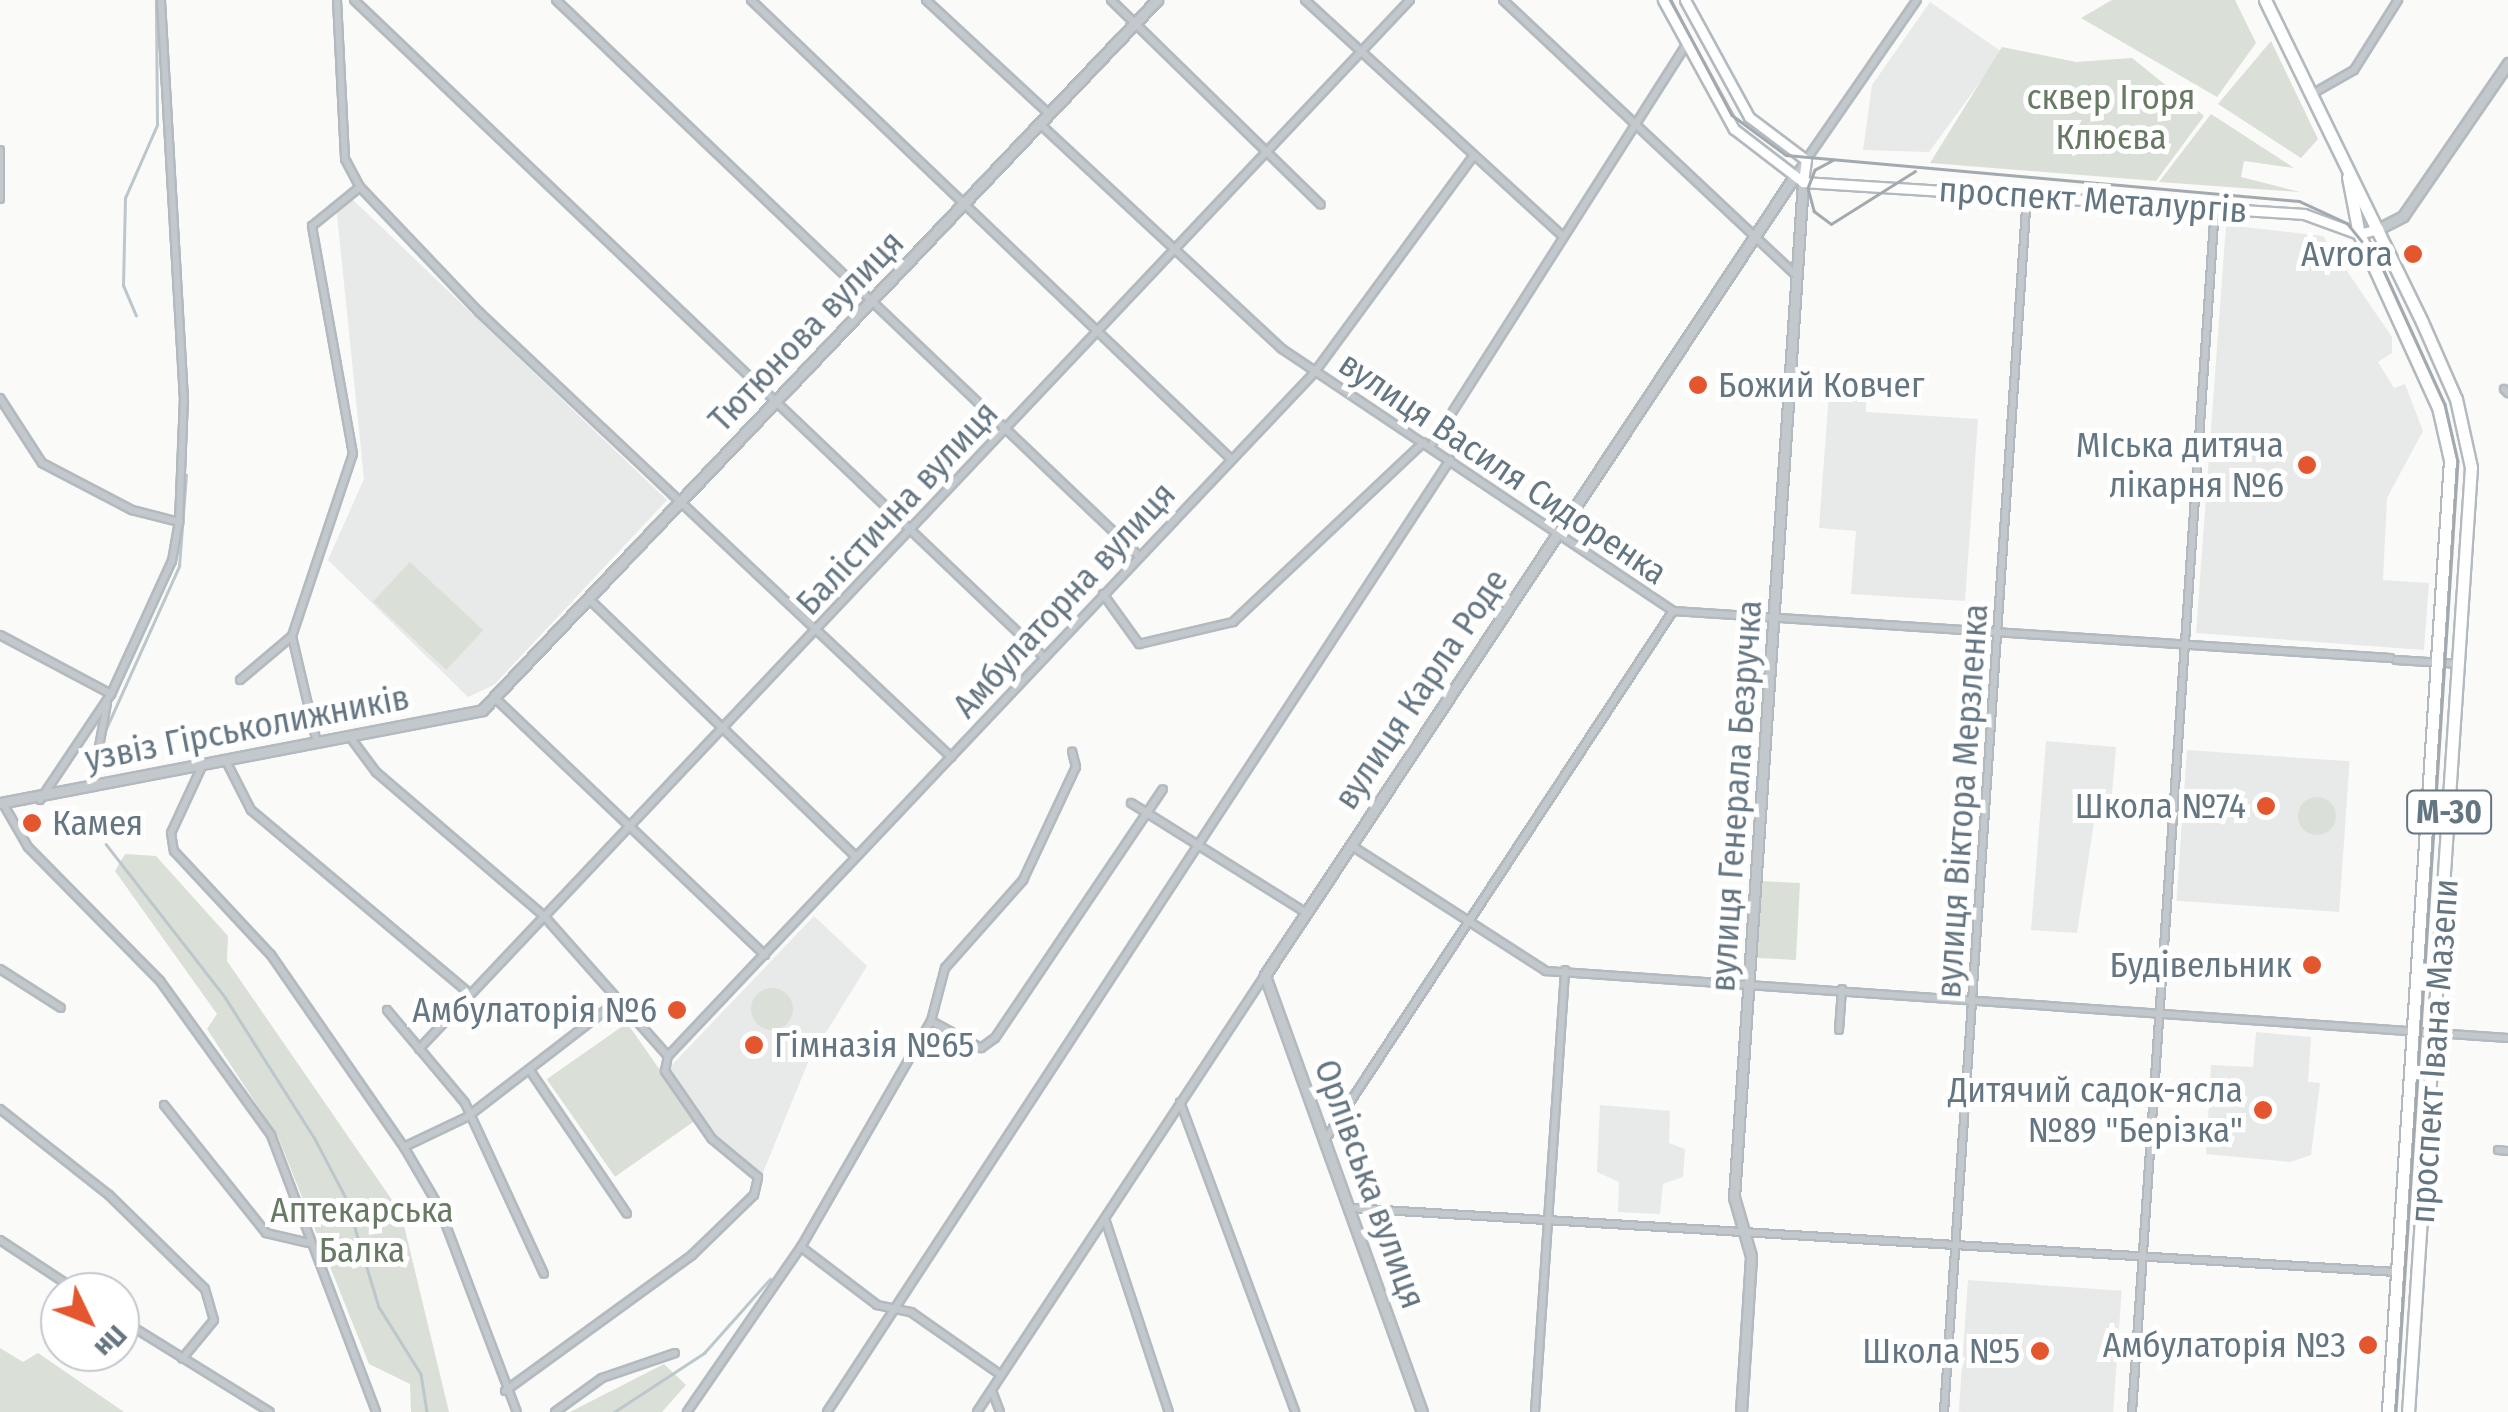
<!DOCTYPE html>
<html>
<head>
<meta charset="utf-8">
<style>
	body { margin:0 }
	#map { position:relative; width:2508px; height:1412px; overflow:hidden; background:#fafaf8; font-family:"Fira Sans Condensed",sans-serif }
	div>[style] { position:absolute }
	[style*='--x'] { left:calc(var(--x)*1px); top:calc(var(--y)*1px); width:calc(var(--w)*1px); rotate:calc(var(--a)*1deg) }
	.built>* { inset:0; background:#e8e9e9; transform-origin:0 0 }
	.green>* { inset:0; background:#dadfd7; transform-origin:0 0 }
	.round { border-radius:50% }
	.stream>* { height:2.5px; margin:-1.25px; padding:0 1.25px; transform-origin:1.25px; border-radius:1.25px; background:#bbc7cb }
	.roads { filter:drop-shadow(2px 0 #b3babf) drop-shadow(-2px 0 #b3babf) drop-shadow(0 2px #b3babf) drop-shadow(0 -2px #b3babf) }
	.minor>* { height:6px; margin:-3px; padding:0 3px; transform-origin:3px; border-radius:3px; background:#c3c8cc }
	.tertiary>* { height:9px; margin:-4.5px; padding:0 4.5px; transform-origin:4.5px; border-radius:4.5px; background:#c3c8cc }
	.secondary>* { height:9px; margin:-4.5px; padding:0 4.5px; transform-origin:4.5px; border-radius:4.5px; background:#fff }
	.trunk>* { height:11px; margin:-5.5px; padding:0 5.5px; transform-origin:5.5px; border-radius:5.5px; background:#fff }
	.tram>* { height:2.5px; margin:-1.25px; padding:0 1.25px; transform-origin:1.25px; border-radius:1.25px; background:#a2aab0 }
	.dots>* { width:28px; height:28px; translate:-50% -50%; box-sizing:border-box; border:5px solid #fff; border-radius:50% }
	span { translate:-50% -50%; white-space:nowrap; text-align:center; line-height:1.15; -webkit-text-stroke:10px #fff; paint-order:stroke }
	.shield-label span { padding:2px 8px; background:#fff; border:2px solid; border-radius:8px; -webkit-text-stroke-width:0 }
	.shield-label { font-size:32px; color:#657683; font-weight:700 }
	.park-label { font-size:35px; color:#687a64 }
	.street-label { font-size:35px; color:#657683 }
	.poi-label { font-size:35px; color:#657683 }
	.right { translate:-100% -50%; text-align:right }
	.left { translate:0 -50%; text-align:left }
	.north { position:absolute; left:40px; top:1272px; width:100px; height:100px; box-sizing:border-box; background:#fff; border:2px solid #c1c8cd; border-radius:50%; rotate:133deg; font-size:28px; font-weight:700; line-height:40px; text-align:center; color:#657683 }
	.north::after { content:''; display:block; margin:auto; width:35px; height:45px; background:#e4572e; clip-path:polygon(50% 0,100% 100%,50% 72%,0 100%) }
</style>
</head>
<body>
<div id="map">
	<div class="built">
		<i style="clip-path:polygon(1930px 2px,2002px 52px,1929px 152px,1863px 150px,1872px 85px)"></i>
		<i style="clip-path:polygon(350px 197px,667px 500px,494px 685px,468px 697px,328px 560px,364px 479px,336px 205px)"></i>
		<i style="clip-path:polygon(2226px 225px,2323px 236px,2392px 337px,2392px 353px,2378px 362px,2394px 388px,2405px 384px,2423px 431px,2387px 498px,2383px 580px,2429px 583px,2424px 650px,2196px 633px)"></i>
		<i style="clip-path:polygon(1829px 392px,1866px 394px,1866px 412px,1978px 419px,1965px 601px,1851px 594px,1856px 531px,1819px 528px)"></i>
		<i style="clip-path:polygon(2046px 741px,2116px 747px,2110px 817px,2095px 816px,2077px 933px,2031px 930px)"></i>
		<i style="left:2187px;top:750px;width:163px;height:151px;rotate:4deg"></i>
		<i style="clip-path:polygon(814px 916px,867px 966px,809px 1060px,762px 1175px,714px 1137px,668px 1069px)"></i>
		<i style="clip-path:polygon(2256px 1032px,2311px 1037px,2308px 1082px,2320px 1083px,2311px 1155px,2290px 1162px,2206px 1154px,2211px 1065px,2253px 1067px)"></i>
		<i style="clip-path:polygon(1600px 1105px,1670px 1111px,1669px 1143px,1685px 1149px,1683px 1177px,1663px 1184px,1660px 1214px,1618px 1212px,1619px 1182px,1597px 1172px)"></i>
		<i style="left:1968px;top:1280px;width:154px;height:132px;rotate:4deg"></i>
	</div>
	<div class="green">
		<i style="clip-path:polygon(2112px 0,2235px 0,2256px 43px,2217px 97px,2081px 18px)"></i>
		<i style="clip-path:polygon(2271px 41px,2318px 139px,2301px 158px,2218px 104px)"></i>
		<i style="clip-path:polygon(2002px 47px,2076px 62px,2132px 58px,2204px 116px,2156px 181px,1930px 163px)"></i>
		<i style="clip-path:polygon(2211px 114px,2294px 168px,2244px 161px,2241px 177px,2300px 192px,2159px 182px)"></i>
		<i style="left:410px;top:562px;width:100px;height:54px;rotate:43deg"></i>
		<i class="round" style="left:2298px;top:797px;width:38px;height:38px"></i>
		<i style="clip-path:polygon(125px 854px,156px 856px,228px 936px,227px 961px,401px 1213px,449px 1412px,411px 1412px,410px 1384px,369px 1364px,278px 1137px,207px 1029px,217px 1014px,115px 871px)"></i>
		<i style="left:1761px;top:881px;width:39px;height:77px;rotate:3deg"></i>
		<i class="round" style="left:751px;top:988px;width:42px;height:42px"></i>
		<i style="left:627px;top:1023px;width:119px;height:98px;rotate:55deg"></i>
		<i style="clip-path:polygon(0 1348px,23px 1362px,38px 1353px,124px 1412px,0 1412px)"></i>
		<i style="clip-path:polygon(664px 1364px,686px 1385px,662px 1412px,570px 1412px)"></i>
	</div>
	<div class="stream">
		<i style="--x:136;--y:316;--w:33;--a:-113"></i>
		<i style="--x:123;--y:286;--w:88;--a:-88.7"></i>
		<i style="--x:125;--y:198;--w:80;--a:-66.3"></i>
		<i style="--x:157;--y:125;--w:125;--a:-90.5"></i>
		<i style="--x:105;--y:731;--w:181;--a:-65.8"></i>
		<i style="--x:179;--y:566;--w:91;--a:-85.6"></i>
		<i style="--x:106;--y:844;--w:194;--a:52.1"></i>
		<i style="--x:225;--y:997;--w:166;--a:57.6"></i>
		<i style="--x:314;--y:1137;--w:69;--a:62.3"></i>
		<i style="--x:346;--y:1198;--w:114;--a:73.2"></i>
		<i style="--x:379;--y:1307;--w:79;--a:57.9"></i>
		<i style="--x:421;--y:1374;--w:38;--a:81"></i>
		<i style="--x:614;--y:1412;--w:108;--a:-33.2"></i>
		<i style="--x:704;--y:1353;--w:99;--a:-48.3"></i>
	</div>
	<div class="roads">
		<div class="minor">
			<i style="--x:337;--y:0;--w:159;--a:87.1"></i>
			<i style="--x:345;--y:159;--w:32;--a:62"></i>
			<i style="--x:360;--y:187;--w:173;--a:46.4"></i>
			<i style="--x:479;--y:312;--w:649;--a:43.31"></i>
			<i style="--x:354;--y:0;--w:953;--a:43.6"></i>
			<i style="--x:556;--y:0;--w:806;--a:43.64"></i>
			<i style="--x:751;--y:0;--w:664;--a:43.72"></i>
			<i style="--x:926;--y:0;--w:168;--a:42.8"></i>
			<i style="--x:1111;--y:0;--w:293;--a:44.3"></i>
			<i style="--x:1305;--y:0;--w:350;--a:42.5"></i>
			<i style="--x:1503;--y:0;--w:405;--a:43.2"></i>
			<i style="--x:2312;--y:94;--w:48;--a:-29.7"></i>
			<i style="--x:2354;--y:70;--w:83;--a:-57.8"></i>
			<i style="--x:1040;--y:124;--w:330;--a:42.9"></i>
			<i style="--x:1282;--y:349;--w:471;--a:33.8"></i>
			<i style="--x:1673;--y:611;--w:719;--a:3.75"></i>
			<i style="--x:0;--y:150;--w:49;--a:90"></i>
			<i style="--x:1795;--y:176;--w:214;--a:-55.3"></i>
			<i style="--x:2504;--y:389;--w:6;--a:45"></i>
			<i style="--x:0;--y:398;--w:77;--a:57.1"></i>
			<i style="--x:42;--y:463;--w:102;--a:27.6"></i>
			<i style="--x:132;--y:510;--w:49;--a:14.3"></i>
			<i style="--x:1430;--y:447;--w:477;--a:-57.5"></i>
			<i style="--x:1103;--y:594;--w:62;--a:54.2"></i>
			<i style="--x:1139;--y:644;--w:97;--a:-13.2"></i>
			<i style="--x:1233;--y:622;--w:262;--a:-43.3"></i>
			<i style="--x:590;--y:600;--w:370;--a:44"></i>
			<i style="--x:0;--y:635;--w:126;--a:28"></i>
			<i style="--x:2396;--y:660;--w:64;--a:3.6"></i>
			<i style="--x:240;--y:680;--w:68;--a:-40.2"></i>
			<i style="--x:497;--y:700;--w:370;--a:43.6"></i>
			<i style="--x:350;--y:737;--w:44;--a:53.4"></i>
			<i style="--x:376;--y:772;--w:221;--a:40.6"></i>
			<i style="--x:544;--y:916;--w:187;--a:48.5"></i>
			<i style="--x:317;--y:743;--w:110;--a:-103.2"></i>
			<i style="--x:292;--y:636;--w:192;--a:-71.5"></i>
			<i style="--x:353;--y:454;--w:232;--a:-100.2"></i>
			<i style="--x:312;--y:226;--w:62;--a:-39.1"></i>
			<i style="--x:226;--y:761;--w:55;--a:63"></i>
			<i style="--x:251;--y:810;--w:286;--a:40"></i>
			<i style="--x:203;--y:764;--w:76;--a:114.9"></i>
			<i style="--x:171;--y:833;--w:18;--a:81"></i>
			<i style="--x:174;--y:851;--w:142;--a:47"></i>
			<i style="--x:271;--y:955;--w:234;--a:55.3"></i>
			<i style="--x:404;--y:1147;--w:69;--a:59.7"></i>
			<i style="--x:439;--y:1207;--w:219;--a:69.2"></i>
			<i style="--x:93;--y:780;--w:78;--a:-79.7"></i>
			<i style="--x:40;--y:800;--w:128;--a:-56.2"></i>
			<i style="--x:111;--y:694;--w:146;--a:-65.4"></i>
			<i style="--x:172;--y:561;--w:40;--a:-80"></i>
			<i style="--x:179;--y:522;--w:122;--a:-87.7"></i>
			<i style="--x:184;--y:400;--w:401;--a:-93.3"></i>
			<i style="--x:1131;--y:803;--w:205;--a:32.1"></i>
			<i style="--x:5;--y:807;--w:46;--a:60.1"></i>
			<i style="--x:28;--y:847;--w:188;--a:45.4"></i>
			<i style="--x:160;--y:981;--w:190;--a:54.2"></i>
			<i style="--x:271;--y:1135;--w:296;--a:69.2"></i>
			<i style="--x:1352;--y:846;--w:231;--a:32.8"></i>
			<i style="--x:1546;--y:971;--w:964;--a:3.98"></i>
			<i style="--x:0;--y:969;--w:72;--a:32.6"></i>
			<i style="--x:387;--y:1010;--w:121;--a:50"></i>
			<i style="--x:465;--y:1103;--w:188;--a:65.2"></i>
			<i style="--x:931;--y:1021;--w:55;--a:-75.2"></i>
			<i style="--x:945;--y:968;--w:118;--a:-48.4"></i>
			<i style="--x:1023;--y:880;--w:125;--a:-64.9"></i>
			<i style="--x:1076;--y:767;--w:16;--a:-104"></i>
			<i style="--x:1839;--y:1030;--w:41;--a:-85.8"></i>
			<i style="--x:419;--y:1049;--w:1443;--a:-46.63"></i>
			<i style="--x:668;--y:1056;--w:940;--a:-46.59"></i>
			<i style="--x:1314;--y:373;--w:267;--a:-53.7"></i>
			<i style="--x:531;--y:1072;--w:171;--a:55.9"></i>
			<i style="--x:1180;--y:1102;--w:331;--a:69.6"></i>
			<i style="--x:164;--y:1105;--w:164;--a:51.4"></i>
			<i style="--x:266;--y:1233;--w:44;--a:13.1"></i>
			<i style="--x:0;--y:1109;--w:139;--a:38.3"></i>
			<i style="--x:109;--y:1195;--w:134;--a:44.4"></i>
			<i style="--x:205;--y:1289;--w:32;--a:74"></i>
			<i style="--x:214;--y:1320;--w:50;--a:129.4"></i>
			<i style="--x:1325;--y:1140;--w:633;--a:-56.66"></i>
			<i style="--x:404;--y:1147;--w:70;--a:-25.5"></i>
			<i style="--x:467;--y:1117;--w:187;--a:-37.6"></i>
			<i style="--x:2498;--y:1150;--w:10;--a:6"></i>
			<i style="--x:1350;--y:1208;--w:1049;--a:3.5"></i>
			<i style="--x:1105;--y:1219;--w:203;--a:71.7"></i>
			<i style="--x:0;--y:1240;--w:95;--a:33.4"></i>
			<i style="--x:801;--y:1247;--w:96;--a:37.3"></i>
			<i style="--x:877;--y:1305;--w:35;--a:12"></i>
			<i style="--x:911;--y:1312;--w:110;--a:35"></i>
			<i style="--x:120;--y:1319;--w:176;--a:31.8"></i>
			<i style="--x:505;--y:1391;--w:231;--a:-36"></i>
			<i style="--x:692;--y:1255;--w:86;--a:-44.1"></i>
			<i style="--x:754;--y:1195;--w:18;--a:-77"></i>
			<i style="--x:758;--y:1177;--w:60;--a:-140.4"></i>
			<i style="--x:712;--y:1139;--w:83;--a:-124.7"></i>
			<i style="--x:665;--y:1071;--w:15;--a:-79"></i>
			<i style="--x:992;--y:1391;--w:22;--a:69"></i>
			<i style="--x:555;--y:1412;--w:58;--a:-35.9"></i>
			<i style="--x:602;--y:1378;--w:77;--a:-18.9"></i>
			<i style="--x:687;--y:1412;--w:201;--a:-55.4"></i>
			<i style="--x:801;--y:1247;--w:261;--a:-60.1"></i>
			<i style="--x:931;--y:1021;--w:57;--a:28.4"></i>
			<i style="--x:981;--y:1048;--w:17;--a:-36"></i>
			<i style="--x:995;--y:1038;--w:300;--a:-56"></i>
			<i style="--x:827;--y:1412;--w:1138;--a:-56.8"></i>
			<i style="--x:977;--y:1412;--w:523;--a:-56.61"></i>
			<i style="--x:1535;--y:1412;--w:443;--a:-86.1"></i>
			<i style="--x:1944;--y:1412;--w:1220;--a:-86.1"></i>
			<i style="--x:2132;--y:1412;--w:1208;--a:-86.06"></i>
		</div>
		<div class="tertiary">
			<i style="--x:2378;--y:229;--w:28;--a:-27"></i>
			<i style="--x:2403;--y:216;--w:186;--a:-55.5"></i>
			<i style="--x:0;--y:803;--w:491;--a:-10.9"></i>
			<i style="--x:482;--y:710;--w:980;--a:-46.45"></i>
			<i style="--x:1422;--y:1412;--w:464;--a:-109.8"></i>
			<i style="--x:1265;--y:975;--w:957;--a:-56.46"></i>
			<i style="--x:1741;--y:1412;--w:156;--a:-86.3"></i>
			<i style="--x:1751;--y:1256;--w:61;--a:-106.1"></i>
			<i style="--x:1734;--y:1197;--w:1017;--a:-86.11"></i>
		</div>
		<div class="secondary">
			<i style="--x:1663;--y:0;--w:147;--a:61.2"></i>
			<i style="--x:1734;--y:129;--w:87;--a:37.5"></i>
			<i style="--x:1803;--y:182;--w:502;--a:3.65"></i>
			<i style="--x:2304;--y:214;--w:59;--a:20"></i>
			<i style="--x:2359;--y:234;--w:20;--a:-15"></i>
			<i style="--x:1685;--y:0;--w:133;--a:61.3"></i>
			<i style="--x:1749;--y:117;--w:71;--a:37"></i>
			<i style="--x:1806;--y:160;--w:22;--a:98"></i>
		</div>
		<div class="trunk">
			<i style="--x:2265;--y:0;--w:358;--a:64"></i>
			<i style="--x:2422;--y:322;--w:84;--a:66.2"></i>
			<i style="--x:2456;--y:399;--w:70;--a:77.6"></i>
			<i style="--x:2471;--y:467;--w:947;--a:93.81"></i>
			<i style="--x:2348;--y:177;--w:58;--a:79.1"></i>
			<i style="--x:2359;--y:234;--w:190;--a:65.5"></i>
			<i style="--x:2438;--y:407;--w:54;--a:77.2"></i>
			<i style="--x:2450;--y:460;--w:954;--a:93.73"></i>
		</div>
	</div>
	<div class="tram">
		<i style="--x:1671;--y:0;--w:130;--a:62.1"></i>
		<i style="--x:1732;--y:115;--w:67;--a:36.5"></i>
		<i style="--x:1786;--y:155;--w:515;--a:5.12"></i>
		<i style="--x:2299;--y:201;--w:53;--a:24.6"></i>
		<i style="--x:2347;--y:223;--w:55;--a:50.9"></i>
		<i style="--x:2382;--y:266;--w:152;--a:65.5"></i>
		<i style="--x:2445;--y:404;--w:58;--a:77.2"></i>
		<i style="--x:2458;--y:461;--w:953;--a:93.73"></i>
		<i style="--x:1834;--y:160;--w:21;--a:152"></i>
		<i style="--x:1815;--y:170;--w:19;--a:111"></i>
		<i style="--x:1808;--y:188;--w:24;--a:75"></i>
		<i style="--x:1814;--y:211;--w:21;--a:37"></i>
		<i style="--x:1831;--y:224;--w:99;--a:-32.2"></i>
	</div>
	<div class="dots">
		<i style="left:2413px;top:254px;background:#e4572e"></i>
		<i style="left:1698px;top:385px;background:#e4572e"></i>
		<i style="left:2307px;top:465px;background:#e4572e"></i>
		<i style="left:2266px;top:806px;background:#e4572e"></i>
		<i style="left:32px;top:823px;background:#e4572e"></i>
		<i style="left:2312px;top:965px;background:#e4572e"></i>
		<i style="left:677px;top:1010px;background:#e4572e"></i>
		<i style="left:754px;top:1045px;background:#e4572e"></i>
		<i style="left:2263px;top:1110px;background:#e4572e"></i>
		<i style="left:2368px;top:1345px;background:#e4572e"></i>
		<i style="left:2040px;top:1351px;background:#e4572e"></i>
	</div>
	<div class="shield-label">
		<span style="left:2449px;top:812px">М-30</span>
	</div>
	<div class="park-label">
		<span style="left:2111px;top:117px">сквер Ігоря<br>Клюєва</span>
		<span style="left:362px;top:1230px">Аптекарська<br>Балка</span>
	</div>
	<div class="street-label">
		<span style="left:2093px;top:200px;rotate:4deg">проспект Металургів</span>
		<span style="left:806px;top:331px;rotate:-46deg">Тютюнова вулиця</span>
		<span style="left:1503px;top:468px;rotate:34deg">вулиця Василя Сидоренка</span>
		<span style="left:897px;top:508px;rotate:-47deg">Балістична вулиця</span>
		<span style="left:1064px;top:600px;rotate:-47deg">Амбулаторна вулиця</span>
		<span style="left:1421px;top:689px;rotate:-56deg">вулиця Карла Роде</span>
		<span style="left:247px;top:728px;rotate:-11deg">узвіз Гірськолижників</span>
		<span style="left:1736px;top:796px;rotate:-86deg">вулиця Генерала Безручка</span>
		<span style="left:1962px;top:801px;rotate:-86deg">вулиця Віктора Мерзленка</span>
		<span style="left:2434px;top:1051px;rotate:-86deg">проспект Івана Мазепи</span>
		<span style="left:1370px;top:1184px;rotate:70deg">Орлівська вулиця</span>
	</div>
	<div class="poi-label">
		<span class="right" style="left:2393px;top:254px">Avrora</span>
		<span class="left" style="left:1718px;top:385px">Божий Ковчег</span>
		<span class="right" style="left:2284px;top:465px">МІська дитяча<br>лікарня №6</span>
		<span class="right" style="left:2246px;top:806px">Школа №74</span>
		<span class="left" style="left:52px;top:823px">Камея</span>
		<span class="right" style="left:2292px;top:965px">Будівельник</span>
		<span class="right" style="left:657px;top:1010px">Амбулаторія №6</span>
		<span class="left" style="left:774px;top:1045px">Гімназія №65</span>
		<span class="right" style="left:2243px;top:1110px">Дитячий садок-ясла<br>№89 "Берізка"</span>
		<span class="right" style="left:2346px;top:1345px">Амбулаторія №3</span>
		<span class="right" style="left:2020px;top:1351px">Школа №5</span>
	</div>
	<div class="north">Пн</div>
</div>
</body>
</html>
